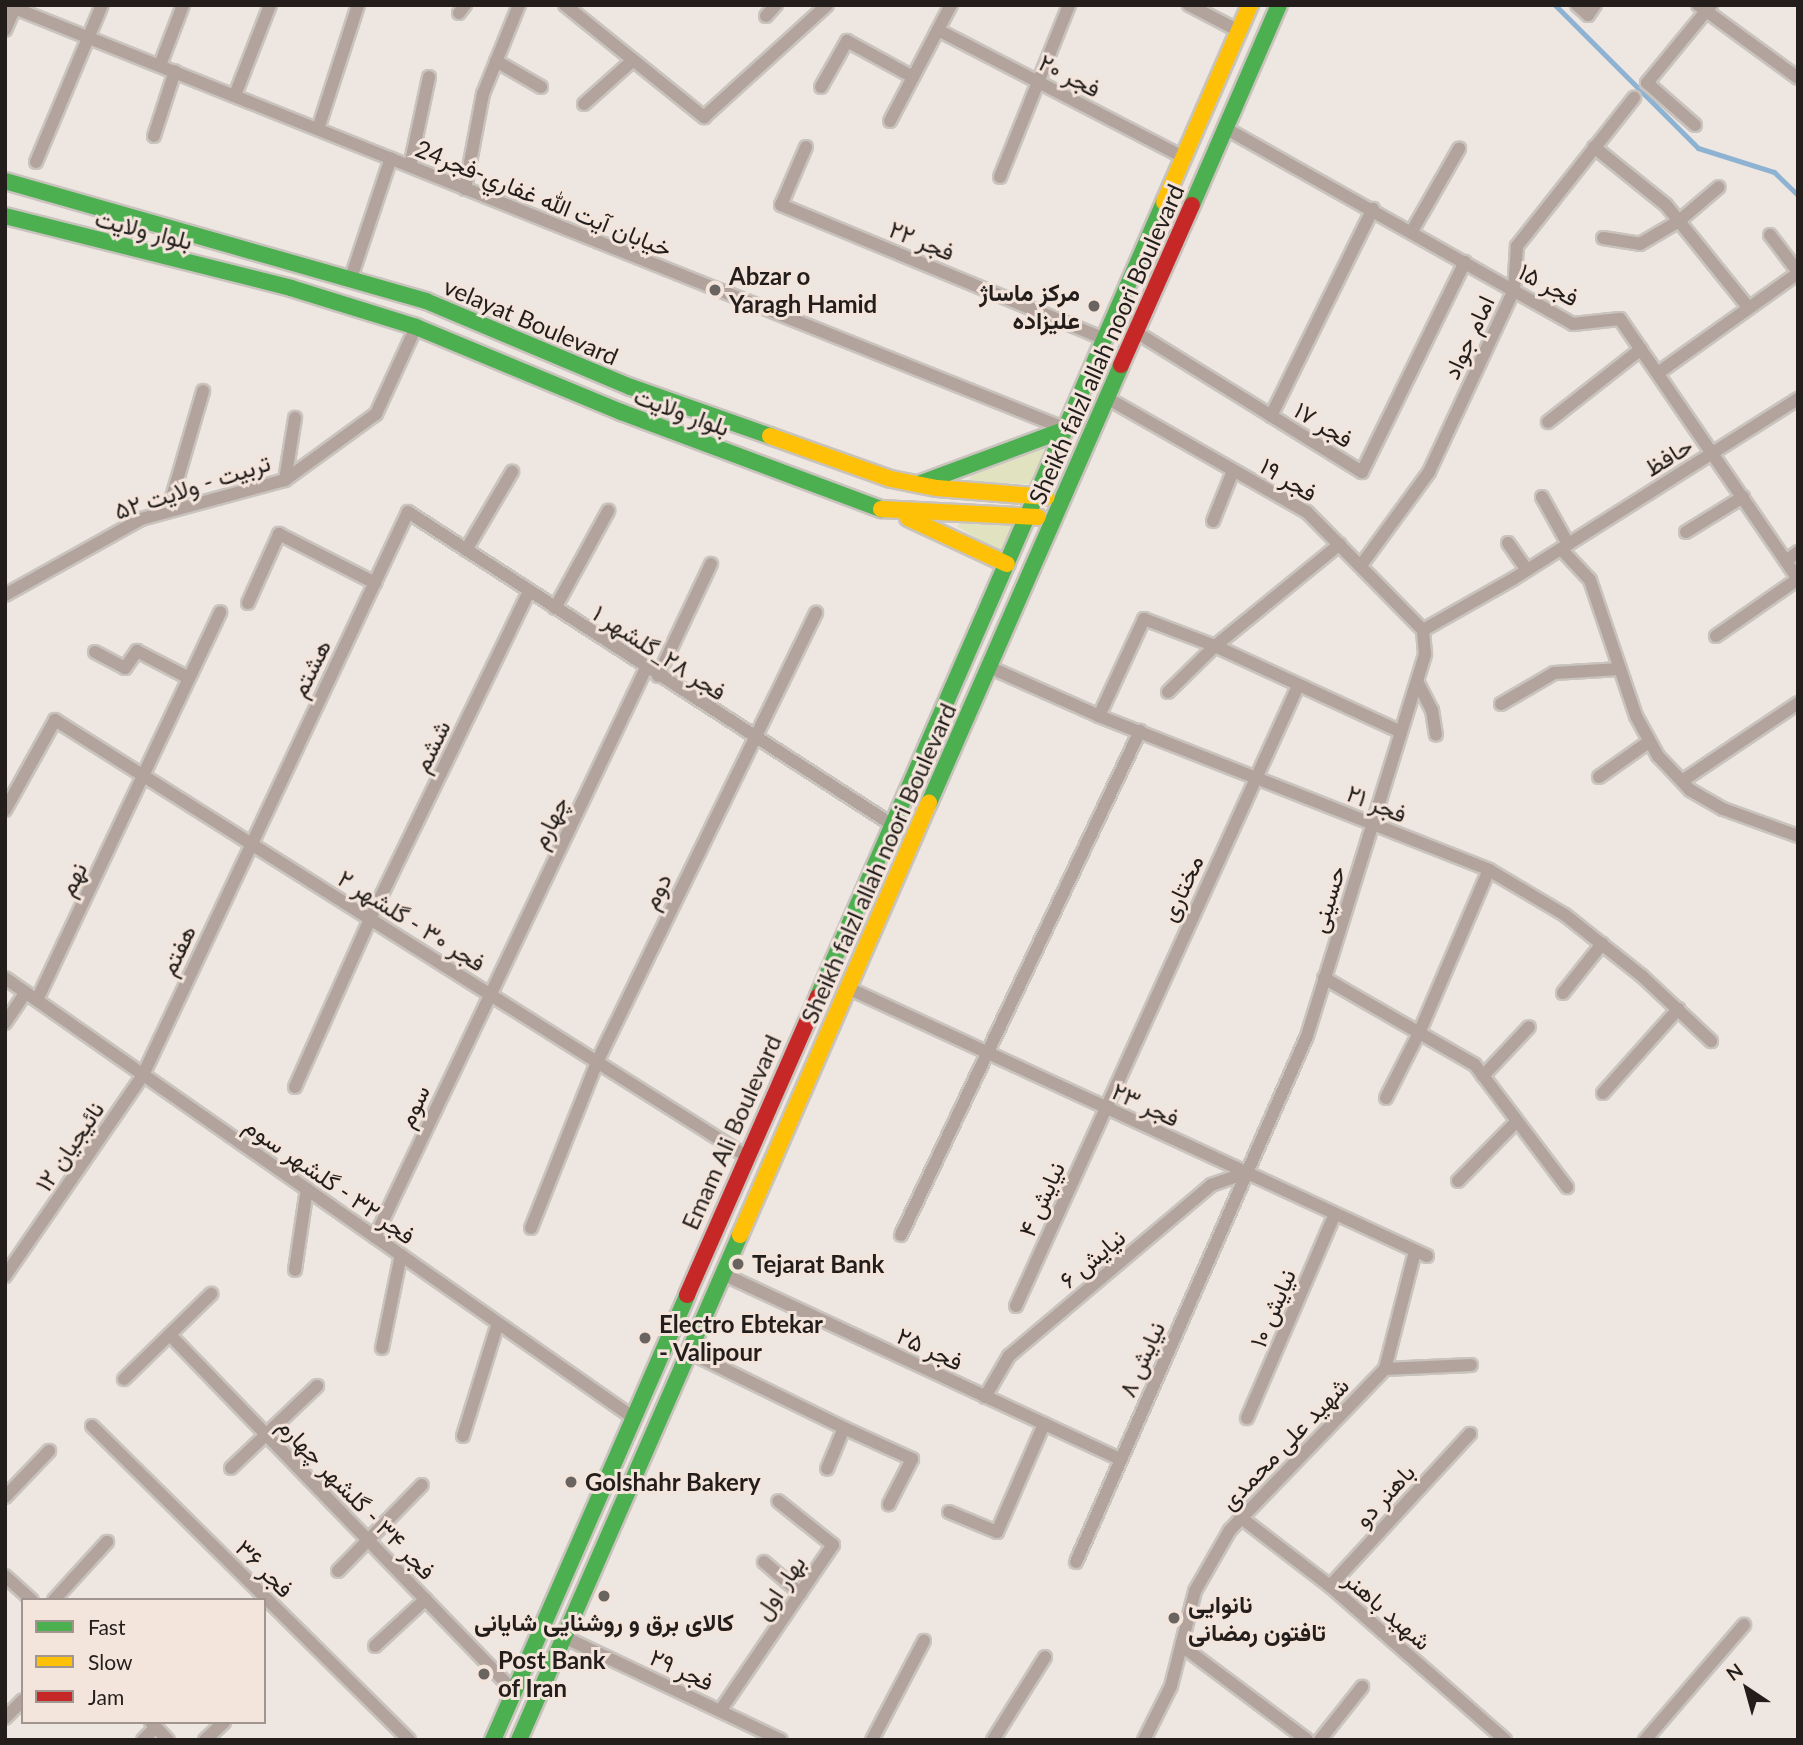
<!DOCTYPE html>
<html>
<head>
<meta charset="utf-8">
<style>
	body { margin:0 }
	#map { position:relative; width:1803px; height:1745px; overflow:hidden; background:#eee6e1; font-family:Lato,Vazirmatn,sans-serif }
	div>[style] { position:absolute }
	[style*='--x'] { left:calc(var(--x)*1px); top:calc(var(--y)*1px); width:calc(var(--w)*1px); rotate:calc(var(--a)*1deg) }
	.green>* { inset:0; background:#e1e3c0 }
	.stream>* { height:5px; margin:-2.5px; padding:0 2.5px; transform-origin:2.5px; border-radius:2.5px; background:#8db2d2 }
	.roads { filter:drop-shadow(2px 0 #c9c3be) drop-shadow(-2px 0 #c9c3be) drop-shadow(0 2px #c9c3be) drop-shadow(0 -2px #c9c3be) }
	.street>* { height:12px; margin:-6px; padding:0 6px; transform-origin:6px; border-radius:6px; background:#b3a39d }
	.fast>* { height:16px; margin:-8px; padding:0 8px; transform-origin:8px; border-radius:8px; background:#4caf50 }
	.slow>* { height:16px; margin:-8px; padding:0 8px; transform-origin:8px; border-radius:8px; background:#ffc107 }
	.jam>* { height:16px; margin:-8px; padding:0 8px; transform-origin:8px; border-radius:8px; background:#c62828 }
	.dots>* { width:19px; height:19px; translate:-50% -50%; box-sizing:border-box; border:4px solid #f3e5dc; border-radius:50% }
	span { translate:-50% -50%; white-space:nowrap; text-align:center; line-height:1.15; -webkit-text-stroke:6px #f3e5dc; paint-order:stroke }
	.street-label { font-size:24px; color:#231e1b }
	.poi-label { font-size:24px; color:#231e1b; font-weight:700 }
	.left { translate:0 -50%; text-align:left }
	.right { translate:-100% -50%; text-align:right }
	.frame { position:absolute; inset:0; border:7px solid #231e1b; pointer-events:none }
	.legend { position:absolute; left:21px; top:1598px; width:245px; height:126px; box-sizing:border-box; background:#f3e5dc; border:2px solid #a0958f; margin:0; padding:9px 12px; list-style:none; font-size:21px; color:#231e1b }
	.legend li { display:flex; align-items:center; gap:14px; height:35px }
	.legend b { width:35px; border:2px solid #a0958f }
	.north { position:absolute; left:1712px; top:1654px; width:70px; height:70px; -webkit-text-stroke:5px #f3e5dc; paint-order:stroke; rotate:324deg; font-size:19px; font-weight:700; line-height:28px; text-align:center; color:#231e1b }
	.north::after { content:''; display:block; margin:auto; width:24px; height:32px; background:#231e1b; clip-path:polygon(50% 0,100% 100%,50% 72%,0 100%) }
</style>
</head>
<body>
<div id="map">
	<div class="green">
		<i style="clip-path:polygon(1051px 441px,1032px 484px,968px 482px,972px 474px)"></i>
		<i style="clip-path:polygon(1016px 521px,1002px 554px,958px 527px,959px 522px)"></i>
	</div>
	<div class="stream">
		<i style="--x:1555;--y:5;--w:202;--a:45"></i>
		<i style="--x:1698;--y:148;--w:80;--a:17.5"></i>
		<i style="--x:1774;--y:172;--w:33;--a:44"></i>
	</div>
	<div class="roads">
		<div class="street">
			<i style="--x:7;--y:5;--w:1141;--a:21.82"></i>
			<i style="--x:565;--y:5;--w:179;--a:38.9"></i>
			<i style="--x:704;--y:117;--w:166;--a:-42.3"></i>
			<i style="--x:1189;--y:5;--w:56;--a:27.5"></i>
			<i style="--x:1577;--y:5;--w:15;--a:42"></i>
			<i style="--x:1588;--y:15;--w:12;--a:-55"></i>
			<i style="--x:1698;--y:5;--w:124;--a:36.1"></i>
			<i style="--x:459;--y:13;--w:10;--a:-53"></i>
			<i style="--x:766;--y:16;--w:15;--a:-48"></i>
			<i style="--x:5;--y:30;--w:24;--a:-66"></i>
			<i style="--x:938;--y:30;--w:276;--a:27.4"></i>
			<i style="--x:496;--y:61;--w:52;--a:30"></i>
			<i style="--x:160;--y:65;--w:64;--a:-69"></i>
			<i style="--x:821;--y:87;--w:53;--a:-60.5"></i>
			<i style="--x:847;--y:41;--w:75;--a:28.6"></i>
			<i style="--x:235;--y:95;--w:97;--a:-68.7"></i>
			<i style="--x:584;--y:104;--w:66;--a:-41.9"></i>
			<i style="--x:890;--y:121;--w:131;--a:-62.3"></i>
			<i style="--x:1695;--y:125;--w:64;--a:-138.8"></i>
			<i style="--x:1647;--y:83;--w:101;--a:-50.6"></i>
			<i style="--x:1225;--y:128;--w:399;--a:29.4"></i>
			<i style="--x:1573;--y:324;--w:47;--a:-6.1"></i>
			<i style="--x:1620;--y:319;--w:315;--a:55.6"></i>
			<i style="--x:1798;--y:579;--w:100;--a:145.2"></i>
			<i style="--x:318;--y:129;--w:130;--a:-72.1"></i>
			<i style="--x:154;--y:136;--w:68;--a:-72.1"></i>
			<i style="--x:806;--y:147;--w:63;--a:113.3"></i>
			<i style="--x:781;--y:205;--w:351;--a:22.5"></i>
			<i style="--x:1594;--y:147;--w:92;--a:38.9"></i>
			<i style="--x:1666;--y:205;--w:131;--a:51.2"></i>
			<i style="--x:36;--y:162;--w:170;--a:-67.2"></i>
			<i style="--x:410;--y:166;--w:91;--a:-77.9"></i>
			<i style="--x:1000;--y:177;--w:185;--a:-68.1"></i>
			<i style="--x:465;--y:189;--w:97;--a:-79.3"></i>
			<i style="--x:483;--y:94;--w:96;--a:-68"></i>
			<i style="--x:1412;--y:231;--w:95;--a:-60.2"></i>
			<i style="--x:1770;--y:235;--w:46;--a:52.9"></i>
			<i style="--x:1603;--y:238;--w:37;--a:9"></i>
			<i style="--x:1640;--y:244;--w:45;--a:-30.5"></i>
			<i style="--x:1679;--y:221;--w:52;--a:-40.4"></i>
			<i style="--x:351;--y:278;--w:126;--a:-71.6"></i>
			<i style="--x:1136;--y:332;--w:266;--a:31.8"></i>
			<i style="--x:1362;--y:472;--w:234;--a:-63.9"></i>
			<i style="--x:1658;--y:373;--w:172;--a:-35.5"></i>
			<i style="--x:1107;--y:398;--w:230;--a:29.7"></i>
			<i style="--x:1307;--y:512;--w:165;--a:45.5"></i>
			<i style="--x:1271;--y:416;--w:231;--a:-63.8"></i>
			<i style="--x:1548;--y:422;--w:118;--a:-38.1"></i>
			<i style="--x:285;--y:480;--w:63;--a:-80.8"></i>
			<i style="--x:1542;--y:497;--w:54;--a:61"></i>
			<i style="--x:168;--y:511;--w:125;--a:-73.7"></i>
			<i style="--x:1213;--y:521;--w:54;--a:-68.2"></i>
			<i style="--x:1686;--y:532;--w:67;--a:-31.6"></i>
			<i style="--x:1508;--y:543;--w:33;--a:55"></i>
			<i style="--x:1561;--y:549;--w:42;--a:46.9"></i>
			<i style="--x:1590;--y:580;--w:144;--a:71.3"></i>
			<i style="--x:1636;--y:716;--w:46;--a:61.2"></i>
			<i style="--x:1658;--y:756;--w:47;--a:46.7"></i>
			<i style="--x:1690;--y:790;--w:38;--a:30"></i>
			<i style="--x:1723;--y:809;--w:80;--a:19.8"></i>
			<i style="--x:466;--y:550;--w:91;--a:-59.5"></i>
			<i style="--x:1786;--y:561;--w:15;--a:-37"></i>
			<i style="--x:1362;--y:564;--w:114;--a:-53.9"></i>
			<i style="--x:1429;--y:472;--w:201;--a:-65"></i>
			<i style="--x:1514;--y:290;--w:44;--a:-86.1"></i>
			<i style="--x:1517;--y:246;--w:189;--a:-51.7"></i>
			<i style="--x:5;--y:595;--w:156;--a:-29.2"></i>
			<i style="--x:141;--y:519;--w:149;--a:-15.2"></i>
			<i style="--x:285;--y:480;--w:112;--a:-36"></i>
			<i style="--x:376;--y:414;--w:96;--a:-65.3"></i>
			<i style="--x:248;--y:603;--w:76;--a:-65.8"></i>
			<i style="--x:279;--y:534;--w:108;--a:27"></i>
			<i style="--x:555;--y:608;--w:111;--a:-61.3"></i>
			<i style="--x:1423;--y:630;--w:103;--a:-29.5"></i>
			<i style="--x:1513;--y:579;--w:337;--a:-32.3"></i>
			<i style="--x:95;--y:652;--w:34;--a:28"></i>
			<i style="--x:125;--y:668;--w:21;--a:-55"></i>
			<i style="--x:137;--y:651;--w:56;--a:27.5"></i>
			<i style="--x:989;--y:667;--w:120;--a:24"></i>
			<i style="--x:1099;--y:716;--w:419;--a:21.5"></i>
			<i style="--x:1489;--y:870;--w:88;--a:30.6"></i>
			<i style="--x:1565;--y:915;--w:98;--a:38.4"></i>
			<i style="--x:1642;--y:976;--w:95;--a:43.3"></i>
			<i style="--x:658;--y:676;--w:124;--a:-64.7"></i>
			<i style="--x:1417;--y:681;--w:33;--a:63"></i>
			<i style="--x:1432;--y:710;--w:25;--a:81"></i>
			<i style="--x:1168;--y:692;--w:66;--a:-44.4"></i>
			<i style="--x:1215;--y:646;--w:161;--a:-39.2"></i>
			<i style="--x:1501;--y:704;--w:61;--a:-30.3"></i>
			<i style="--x:1554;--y:673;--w:66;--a:-3.5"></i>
			<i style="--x:1099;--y:716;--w:107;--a:-65.1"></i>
			<i style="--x:1144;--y:619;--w:76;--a:20.8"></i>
			<i style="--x:1215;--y:646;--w:205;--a:24.8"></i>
			<i style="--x:1599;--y:777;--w:62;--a:-35.2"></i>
			<i style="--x:1682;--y:781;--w:140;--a:-33.9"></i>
			<i style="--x:5;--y:810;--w:103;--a:-60.9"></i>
			<i style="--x:55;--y:720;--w:817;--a:32.25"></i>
			<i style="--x:5;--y:978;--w:764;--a:34.98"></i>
			<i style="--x:1324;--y:978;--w:174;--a:29.9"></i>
			<i style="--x:1475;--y:1065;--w:153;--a:53"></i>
			<i style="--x:848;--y:988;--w:638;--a:24.84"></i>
			<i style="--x:1563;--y:993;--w:63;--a:-51.5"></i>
			<i style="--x:37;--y:1000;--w:429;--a:-64.7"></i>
			<i style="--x:5;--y:1023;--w:37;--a:-56"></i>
			<i style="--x:1483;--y:1076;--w:67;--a:-46.8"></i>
			<i style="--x:295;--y:1087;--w:184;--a:-65.9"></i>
			<i style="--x:370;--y:919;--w:365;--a:-64.1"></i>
			<i style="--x:1603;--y:1093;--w:113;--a:-48.2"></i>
			<i style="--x:1386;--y:1098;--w:73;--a:-63.1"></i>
			<i style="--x:1419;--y:1033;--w:177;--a:-66.8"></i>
			<i style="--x:1458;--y:1181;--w:84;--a:-45.5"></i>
			<i style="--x:531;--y:1228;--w:179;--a:-68.3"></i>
			<i style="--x:597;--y:1062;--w:500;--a:-64"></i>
			<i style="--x:901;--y:1235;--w:558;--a:-64.63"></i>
			<i style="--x:375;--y:1237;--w:630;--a:-64.53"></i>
			<i style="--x:295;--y:1270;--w:82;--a:-81.6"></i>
			<i style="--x:723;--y:1274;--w:438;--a:25"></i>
			<i style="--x:5;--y:1276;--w:244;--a:-55.5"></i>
			<i style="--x:143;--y:1075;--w:622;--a:-64.79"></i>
			<i style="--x:408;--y:512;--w:575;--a:32.86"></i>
			<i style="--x:1016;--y:1306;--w:681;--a:-65.54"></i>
			<i style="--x:170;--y:1335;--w:495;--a:46"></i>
			<i style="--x:382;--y:1348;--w:95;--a:-78.5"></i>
			<i style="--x:689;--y:1352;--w:173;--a:26.1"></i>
			<i style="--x:844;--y:1428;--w:44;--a:112.5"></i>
			<i style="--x:1385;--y:1369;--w:86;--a:-2.7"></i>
			<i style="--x:124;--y:1379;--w:122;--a:-44.3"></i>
			<i style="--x:985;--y:1397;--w:48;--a:-59.7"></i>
			<i style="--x:1009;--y:1356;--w:265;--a:-40.2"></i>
			<i style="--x:1211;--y:1185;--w:37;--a:-19"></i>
			<i style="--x:1247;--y:1418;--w:222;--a:-66.7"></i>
			<i style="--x:92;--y:1426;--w:446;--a:44.7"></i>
			<i style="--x:844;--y:1428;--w:75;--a:24.5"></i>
			<i style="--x:912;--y:1459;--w:51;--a:117.1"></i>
			<i style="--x:463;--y:1436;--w:118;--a:-72.8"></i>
			<i style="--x:231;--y:1468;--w:119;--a:-43.6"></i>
			<i style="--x:5;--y:1497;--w:64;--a:-46.3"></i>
			<i style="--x:949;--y:1512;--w:52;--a:22.6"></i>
			<i style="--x:997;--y:1532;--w:118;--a:-66.5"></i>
			<i style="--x:1240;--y:1517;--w:113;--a:37.5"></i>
			<i style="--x:1330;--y:1586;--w:233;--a:41.3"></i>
			<i style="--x:764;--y:1562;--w:48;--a:40.7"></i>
			<i style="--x:1076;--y:1562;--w:574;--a:-66.29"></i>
			<i style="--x:1307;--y:1036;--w:400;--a:-72.8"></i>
			<i style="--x:1425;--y:654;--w:24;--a:-95"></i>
			<i style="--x:338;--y:1571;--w:120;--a:-45.7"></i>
			<i style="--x:5;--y:1576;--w:36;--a:42"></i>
			<i style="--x:1330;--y:1586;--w:207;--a:-47.4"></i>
			<i style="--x:54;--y:1600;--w:79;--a:-47.6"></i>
			<i style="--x:564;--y:1637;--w:240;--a:25.4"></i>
			<i style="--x:375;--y:1646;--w:69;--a:-42.7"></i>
			<i style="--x:1182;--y:1646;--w:156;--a:36.9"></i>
			<i style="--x:720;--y:1711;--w:201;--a:-55.8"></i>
			<i style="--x:833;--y:1545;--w:70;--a:-141.3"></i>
			<i style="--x:5;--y:1718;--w:25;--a:-45"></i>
			<i style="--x:151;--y:1722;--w:25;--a:47"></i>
			<i style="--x:143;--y:1740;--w:18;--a:-45"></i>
			<i style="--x:205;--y:1740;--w:26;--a:-43"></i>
			<i style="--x:872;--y:1740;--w:112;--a:-62.3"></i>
			<i style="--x:993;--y:1740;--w:98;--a:-57.9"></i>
			<i style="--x:1144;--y:1740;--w:60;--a:-63.4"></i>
			<i style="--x:1171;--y:1686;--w:98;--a:-75.8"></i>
			<i style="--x:1195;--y:1591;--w:70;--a:-60.2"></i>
			<i style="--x:1230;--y:1530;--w:223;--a:-46.1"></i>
			<i style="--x:1385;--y:1369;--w:122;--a:-75.7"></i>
			<i style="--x:1320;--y:1740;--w:68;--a:-51.6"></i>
			<i style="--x:1645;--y:1740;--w:152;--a:-49.3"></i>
		</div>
		<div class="fast">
			<i style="--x:5;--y:181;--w:438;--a:15.9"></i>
			<i style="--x:426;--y:301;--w:222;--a:22.8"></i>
			<i style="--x:631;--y:387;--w:147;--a:19.4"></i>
			<i style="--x:1192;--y:205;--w:218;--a:-66.5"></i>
			<i style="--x:5;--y:216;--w:295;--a:14.1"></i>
			<i style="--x:291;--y:288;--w:131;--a:17.3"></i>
			<i style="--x:416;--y:327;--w:222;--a:22.5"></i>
			<i style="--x:621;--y:412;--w:278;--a:20.5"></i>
			<i style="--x:921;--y:483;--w:155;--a:-20.4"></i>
			<i style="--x:929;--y:803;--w:478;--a:-66.3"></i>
			<i style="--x:818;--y:996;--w:866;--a:-66.45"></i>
			<i style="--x:493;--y:1740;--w:485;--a:-66.4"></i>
			<i style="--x:519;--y:1740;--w:551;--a:-66.36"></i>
		</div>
		<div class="slow">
			<i style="--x:1164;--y:202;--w:215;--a:-66.4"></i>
			<i style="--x:770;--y:436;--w:128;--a:19.6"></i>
			<i style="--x:891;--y:479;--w:47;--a:11.1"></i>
			<i style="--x:937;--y:488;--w:110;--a:4.7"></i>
			<i style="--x:881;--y:509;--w:157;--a:2.9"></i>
			<i style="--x:908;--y:518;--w:109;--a:24.9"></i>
			<i style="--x:740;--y:1235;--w:472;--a:-66.4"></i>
		</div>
		<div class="jam">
			<i style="--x:1121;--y:365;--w:175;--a:-66.1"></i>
			<i style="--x:687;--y:1295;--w:326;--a:-66.3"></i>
		</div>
	</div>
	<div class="dots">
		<i style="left:715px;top:290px;background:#6a6460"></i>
		<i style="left:1094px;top:306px;background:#6a6460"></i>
		<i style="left:738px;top:1264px;background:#6a6460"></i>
		<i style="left:645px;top:1338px;background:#6a6460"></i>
		<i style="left:571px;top:1482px;background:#6a6460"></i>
		<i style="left:604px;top:1596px;background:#6a6460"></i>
		<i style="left:1174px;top:1618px;background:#6a6460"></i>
		<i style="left:484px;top:1674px;background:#6a6460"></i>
	</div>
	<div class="street-label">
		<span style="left:1070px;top:75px;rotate:27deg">فجر ۲۰</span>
		<span style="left:544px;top:198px;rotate:22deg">خيابان آيت الله غفاري-فجر24</span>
		<span style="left:144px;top:229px;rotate:14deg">بلوار ولایت</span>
		<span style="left:922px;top:240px;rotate:22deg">فجر ۲۲</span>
		<span style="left:1549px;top:284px;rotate:28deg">فجر ۱۵</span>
		<span style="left:531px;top:321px;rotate:23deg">velayat Boulevard</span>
		<span style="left:1468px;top:337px;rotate:-65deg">امام جواد</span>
		<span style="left:1106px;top:344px;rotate:-66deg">Sheikh falzl allah noori Boulevard</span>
		<span style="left:682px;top:411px;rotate:20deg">بلوار ولایت</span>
		<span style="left:1324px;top:424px;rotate:32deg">فجر ۱۷</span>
		<span style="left:1668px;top:456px;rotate:-32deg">حافظ</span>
		<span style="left:1289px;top:479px;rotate:31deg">فجر ۱۹</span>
		<span style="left:192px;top:486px;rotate:-18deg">تربیت - ولایت ۵۲</span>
		<span style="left:660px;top:652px;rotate:33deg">فجر ۲۸_گلشهر ۱</span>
		<span style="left:310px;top:668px;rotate:-64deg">هشتم</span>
		<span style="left:431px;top:746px;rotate:-64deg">ششم</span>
		<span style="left:1377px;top:803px;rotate:22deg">فجر ۲۱</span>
		<span style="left:549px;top:822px;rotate:-64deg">چهارم</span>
		<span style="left:878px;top:863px;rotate:-66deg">Sheikh falzl allah noori Boulevard</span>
		<span style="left:72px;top:879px;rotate:-64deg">نهم</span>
		<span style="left:1181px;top:888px;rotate:-65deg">مختاری</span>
		<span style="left:656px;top:891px;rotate:-64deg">دوم</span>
		<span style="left:1327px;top:899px;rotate:-73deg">حسینی</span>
		<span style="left:412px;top:920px;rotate:32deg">فجر ۳۰ - گلشهر ۲</span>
		<span style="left:177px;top:950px;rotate:-65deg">هفتم</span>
		<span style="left:1146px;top:1104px;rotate:25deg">فجر ۲۳</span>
		<span style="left:413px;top:1106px;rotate:-65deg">سوم</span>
		<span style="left:731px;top:1132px;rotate:-66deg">Emam Ali Boulevard</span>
		<span style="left:69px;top:1146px;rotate:-56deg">نائیجیان ۱۲</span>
		<span style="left:330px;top:1180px;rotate:35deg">فجر ۳۲ - گلشهر سوم</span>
		<span style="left:1041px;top:1199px;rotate:-66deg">نیایش ۴</span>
		<span style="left:1092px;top:1258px;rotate:-40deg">نیایش ۶</span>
		<span style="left:1272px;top:1308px;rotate:-67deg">نیایش ۱۰</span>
		<span style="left:930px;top:1348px;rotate:25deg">فجر ۲۵</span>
		<span style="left:1141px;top:1359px;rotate:-66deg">نیایش ۸</span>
		<span style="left:1284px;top:1443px;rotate:-46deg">شهید علی محمدی</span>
		<span style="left:1384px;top:1495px;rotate:-47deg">باهنر دو</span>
		<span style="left:357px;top:1498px;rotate:46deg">فجر ۳۴ - گلشهر چهارم</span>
		<span style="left:265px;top:1568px;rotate:45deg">فجر ۳۶</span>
		<span style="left:779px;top:1587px;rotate:-56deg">بهار اول</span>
		<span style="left:1388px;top:1610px;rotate:41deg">شهید باهنر</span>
		<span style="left:682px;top:1669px;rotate:25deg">فجر ۲۹</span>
	</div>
	<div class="poi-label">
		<span class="left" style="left:729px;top:290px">Abzar o<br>Yaragh Hamid</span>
		<span class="right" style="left:1080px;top:306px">مرکز ماساژ<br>علیزاده</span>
		<span class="left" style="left:752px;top:1264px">Tejarat Bank</span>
		<span class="left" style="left:659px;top:1338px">Electro Ebtekar<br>- Valipour</span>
		<span class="left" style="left:585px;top:1482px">Golshahr Bakery</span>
		<span class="left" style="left:1188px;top:1618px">نانوایی<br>تافتون رمضانی</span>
		<span style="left:604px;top:1622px">کالای برق و روشنایی شایانی</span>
		<span class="left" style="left:498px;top:1674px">Post Bank<br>of Iran</span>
	</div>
	<div class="frame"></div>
	<ul class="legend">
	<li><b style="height:9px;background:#4caf50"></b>Fast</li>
	<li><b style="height:9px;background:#ffc107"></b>Slow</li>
	<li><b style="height:9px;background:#c62828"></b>Jam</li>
	</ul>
	<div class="north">N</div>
</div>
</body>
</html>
